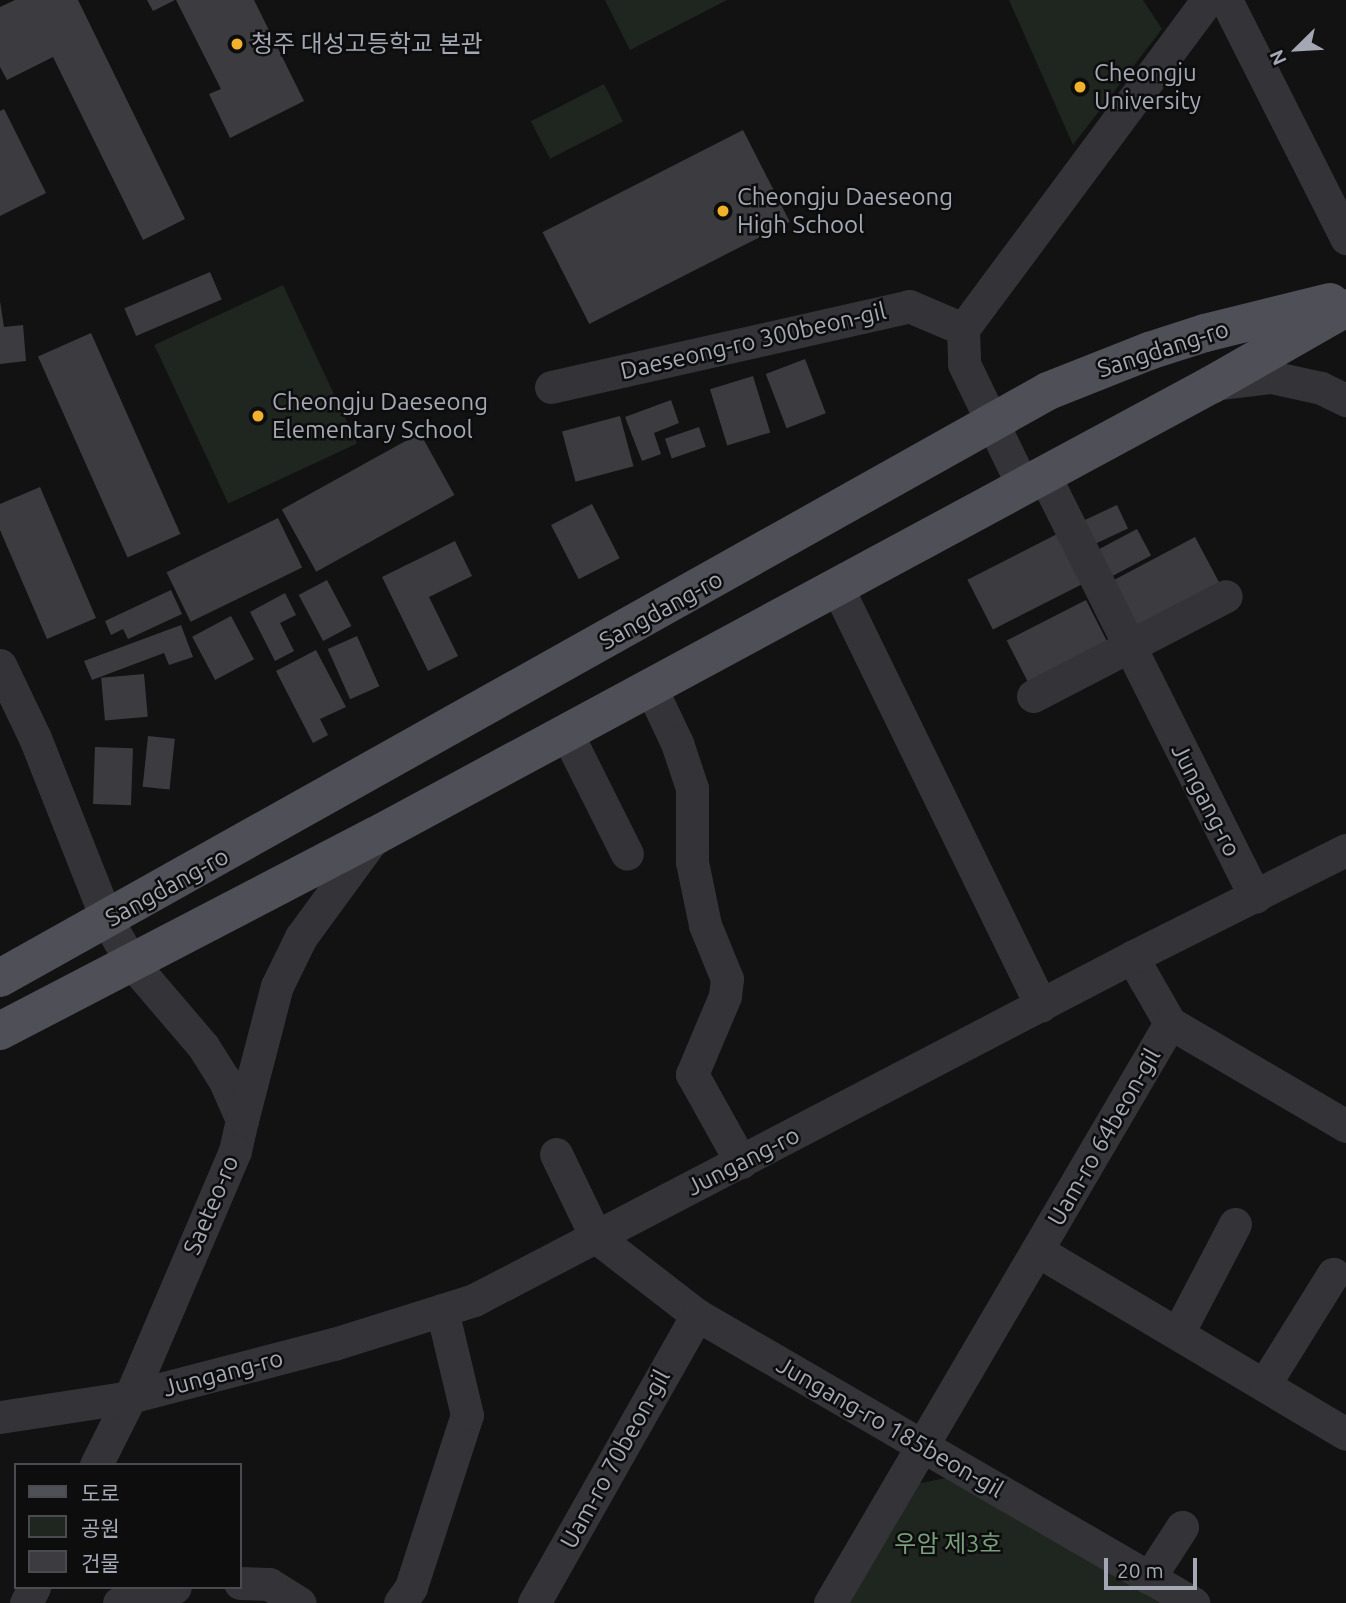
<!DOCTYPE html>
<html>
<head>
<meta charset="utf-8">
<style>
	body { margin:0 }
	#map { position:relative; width:1346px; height:1603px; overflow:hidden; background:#121213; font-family:Ubuntu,"Noto Sans KR",sans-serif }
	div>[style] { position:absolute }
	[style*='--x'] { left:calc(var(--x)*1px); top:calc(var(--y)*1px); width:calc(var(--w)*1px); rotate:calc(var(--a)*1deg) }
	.green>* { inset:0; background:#1e261f; transform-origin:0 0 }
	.building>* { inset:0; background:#3c3c40; transform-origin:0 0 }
	.minor>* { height:33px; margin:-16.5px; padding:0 16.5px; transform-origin:16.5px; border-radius:16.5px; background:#333338 }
	.major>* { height:38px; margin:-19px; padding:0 19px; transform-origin:19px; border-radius:19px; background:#4f5057 }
	.dots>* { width:19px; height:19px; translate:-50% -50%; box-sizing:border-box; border:4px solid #0d0d0e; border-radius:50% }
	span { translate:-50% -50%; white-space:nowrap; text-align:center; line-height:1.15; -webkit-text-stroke:5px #0d0d0e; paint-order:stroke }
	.poi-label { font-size:24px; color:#a3a8b4 }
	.left { translate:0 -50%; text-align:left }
	.street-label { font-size:24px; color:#a3a8b4 }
	.park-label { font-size:24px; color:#799f7c }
	.legend { position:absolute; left:14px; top:1463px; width:228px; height:126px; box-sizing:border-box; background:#0d0d0e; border:2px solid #494b50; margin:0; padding:9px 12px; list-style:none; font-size:21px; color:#a3a8b4 }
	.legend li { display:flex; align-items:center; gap:14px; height:35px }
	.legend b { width:35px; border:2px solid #494b50 }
	.north { position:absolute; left:1262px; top:14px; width:70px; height:70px; -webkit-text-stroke:5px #0d0d0e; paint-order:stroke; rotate:246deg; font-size:19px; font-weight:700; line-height:28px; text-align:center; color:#a3a8b4 }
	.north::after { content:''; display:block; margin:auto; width:24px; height:32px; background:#a3a8b4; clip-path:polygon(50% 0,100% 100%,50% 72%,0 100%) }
	.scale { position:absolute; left:1104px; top:1558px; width:93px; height:32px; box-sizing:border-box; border:4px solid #a3a8b4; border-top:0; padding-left:9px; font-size:21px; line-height:24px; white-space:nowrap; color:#a3a8b4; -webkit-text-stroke:5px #0d0d0e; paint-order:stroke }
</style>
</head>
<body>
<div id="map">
	<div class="green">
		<i style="clip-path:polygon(605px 0,727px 0,630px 50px)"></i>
		<i style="clip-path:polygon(1009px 0,1143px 0,1162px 29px,1073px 145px)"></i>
		<i style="left:604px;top:84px;width:42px;height:82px;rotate:63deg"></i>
		<i style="left:283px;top:285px;width:175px;height:142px;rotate:65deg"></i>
		<i style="clip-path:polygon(952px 1477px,1159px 1603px,847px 1603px,915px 1484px)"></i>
	</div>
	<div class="building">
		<i style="clip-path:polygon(15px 0,78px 0,185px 219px,143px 240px,53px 57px,7px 80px,0 67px,0 7px)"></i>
		<i style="clip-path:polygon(147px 0,175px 0,153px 11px)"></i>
		<i style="clip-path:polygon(176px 0,254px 0,304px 101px,230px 138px,209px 94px,221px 89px)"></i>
		<i style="clip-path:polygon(4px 109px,46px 193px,0 216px,0 111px)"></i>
		<i style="left:743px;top:130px;width:103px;height:225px;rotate:63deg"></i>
		<i style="left:210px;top:272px;width:30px;height:93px;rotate:67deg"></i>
		<i style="clip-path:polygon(0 301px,4px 327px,23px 325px,26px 361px,0 364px)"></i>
		<i style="left:91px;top:333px;width:220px;height:58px;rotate:66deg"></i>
		<i style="left:805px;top:359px;width:58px;height:42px;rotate:69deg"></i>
		<i style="left:753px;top:376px;width:59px;height:45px;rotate:73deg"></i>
		<i style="clip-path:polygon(671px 400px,679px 423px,654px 433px,661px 454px,642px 461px,625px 417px)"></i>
		<i style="left:620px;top:416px;width:52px;height:60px;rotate:75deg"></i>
		<i style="left:699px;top:427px;width:21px;height:36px;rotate:71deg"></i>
		<i style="left:420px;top:433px;width:71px;height:158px;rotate:61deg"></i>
		<i style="clip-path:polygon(40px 487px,96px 618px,47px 639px,0 530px,0 504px)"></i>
		<i style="left:592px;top:504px;width:61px;height:46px;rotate:63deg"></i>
		<i style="left:1117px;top:505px;width:26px;height:49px;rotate:65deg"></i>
		<i style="left:278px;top:518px;width:55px;height:124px;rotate:64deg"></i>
		<i style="left:1137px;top:529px;width:30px;height:56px;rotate:62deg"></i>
		<i style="left:1061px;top:532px;width:56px;height:105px;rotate:63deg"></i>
		<i style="left:1195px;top:537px;width:60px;height:96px;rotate:62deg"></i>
		<i style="clip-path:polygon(455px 541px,472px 576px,429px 597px,458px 656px,428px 671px,382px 577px)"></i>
		<i style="left:327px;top:580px;width:52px;height:32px;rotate:62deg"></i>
		<i style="clip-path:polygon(171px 590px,182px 614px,128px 639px,123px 629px,111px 635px,105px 621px)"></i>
		<i style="clip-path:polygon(285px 593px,296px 615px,280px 623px,294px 651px,275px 661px,250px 612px)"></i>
		<i style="left:1086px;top:600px;width:51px;height:89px;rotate:63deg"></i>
		<i style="left:231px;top:616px;width:49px;height:44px;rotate:62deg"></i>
		<i style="clip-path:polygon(181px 625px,193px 657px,169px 665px,164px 653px,92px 680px,84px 661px)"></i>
		<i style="left:357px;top:636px;width:55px;height:32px;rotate:66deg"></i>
		<i style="clip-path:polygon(316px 650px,346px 707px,320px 719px,328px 735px,313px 743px,276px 671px)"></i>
		<i style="left:144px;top:674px;width:43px;height:43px;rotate:85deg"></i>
		<i style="left:148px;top:736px;width:27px;height:51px;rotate:6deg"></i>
		<i style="left:95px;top:747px;width:38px;height:57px;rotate:2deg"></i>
	</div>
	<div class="minor">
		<i style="--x:1226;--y:0;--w:267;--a:63.2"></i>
		<i style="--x:963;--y:329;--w:35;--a:88"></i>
		<i style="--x:964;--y:364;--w:133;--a:64.2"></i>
		<i style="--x:1220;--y:383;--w:51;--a:-6.7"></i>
		<i style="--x:1271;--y:377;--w:51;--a:12.4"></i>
		<i style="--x:1321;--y:388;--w:28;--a:26"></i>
		<i style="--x:551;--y:387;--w:367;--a:-12.7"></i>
		<i style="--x:909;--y:306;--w:59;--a:23.1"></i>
		<i style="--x:963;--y:329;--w:410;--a:-53.4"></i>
		<i style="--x:1043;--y:473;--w:474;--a:63.4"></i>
		<i style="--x:836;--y:585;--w:468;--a:64"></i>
		<i style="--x:0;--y:665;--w:81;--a:64.4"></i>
		<i style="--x:35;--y:738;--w:196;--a:68.4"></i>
		<i style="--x:107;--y:920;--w:50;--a:59.8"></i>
		<i style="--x:132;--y:963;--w:109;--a:49.5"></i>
		<i style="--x:203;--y:1046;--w:39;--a:58"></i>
		<i style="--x:224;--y:1079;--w:45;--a:66.3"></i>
		<i style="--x:242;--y:1120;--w:32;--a:103"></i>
		<i style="--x:235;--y:1151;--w:267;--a:113.1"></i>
		<i style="--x:130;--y:1397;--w:76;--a:116.6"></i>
		<i style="--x:650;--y:686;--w:63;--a:64.7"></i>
		<i style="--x:677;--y:743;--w:47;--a:71.6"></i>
		<i style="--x:692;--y:788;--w:74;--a:90"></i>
		<i style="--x:692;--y:862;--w:64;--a:78.3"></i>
		<i style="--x:705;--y:925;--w:58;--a:67.8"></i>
		<i style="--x:727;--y:979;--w:17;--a:97"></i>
		<i style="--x:725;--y:996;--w:85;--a:112.9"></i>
		<i style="--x:692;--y:1074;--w:101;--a:60.9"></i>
		<i style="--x:1033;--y:696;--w:217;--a:-27.4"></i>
		<i style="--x:566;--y:732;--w:136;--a:63.4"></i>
		<i style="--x:1132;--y:957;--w:76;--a:60.1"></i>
		<i style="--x:1170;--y:1023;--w:204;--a:30.3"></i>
		<i style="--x:242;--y:1120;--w:138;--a:-75.4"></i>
		<i style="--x:277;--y:986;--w:55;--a:-63.9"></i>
		<i style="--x:301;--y:937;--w:125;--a:-53.8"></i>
		<i style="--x:556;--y:1154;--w:92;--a:64.3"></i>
		<i style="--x:596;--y:1237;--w:128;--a:37.7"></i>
		<i style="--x:697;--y:1315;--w:574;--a:30.14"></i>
		<i style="--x:1038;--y:1251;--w:358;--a:30.7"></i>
		<i style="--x:1178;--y:1333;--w:123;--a:-62.4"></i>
		<i style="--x:1264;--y:1385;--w:131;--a:-58.1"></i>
		<i style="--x:0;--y:1417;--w:132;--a:-8.7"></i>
		<i style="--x:130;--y:1397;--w:211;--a:-14.6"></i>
		<i style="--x:334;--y:1344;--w:147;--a:-17.4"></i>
		<i style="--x:474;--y:1300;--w:742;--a:-27.53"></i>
		<i style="--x:1132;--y:957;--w:239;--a:-26.6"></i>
		<i style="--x:1149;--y:1578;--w:61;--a:-57.1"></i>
		<i style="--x:240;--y:1583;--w:29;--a:2"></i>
		<i style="--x:269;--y:1584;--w:36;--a:32"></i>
		<i style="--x:26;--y:1603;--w:18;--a:-63"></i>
		<i style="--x:119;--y:1603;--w:58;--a:-15.9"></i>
		<i style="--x:400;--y:1603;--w:19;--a:-55"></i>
		<i style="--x:411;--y:1587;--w:181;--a:-72"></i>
		<i style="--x:467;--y:1415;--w:108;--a:-103.4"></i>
		<i style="--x:534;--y:1603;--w:331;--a:-60.5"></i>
		<i style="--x:830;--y:1603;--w:672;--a:-59.62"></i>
	</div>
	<div class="major">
		<i style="--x:0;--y:978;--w:1201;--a:-29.25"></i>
		<i style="--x:1048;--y:391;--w:109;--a:-21.6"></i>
		<i style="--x:1149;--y:351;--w:59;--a:-17.8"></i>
		<i style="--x:1205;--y:333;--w:129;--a:-13.9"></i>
		<i style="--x:0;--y:1031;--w:423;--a:-27.5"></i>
		<i style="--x:375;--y:836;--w:950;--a:-28.35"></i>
		<i style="--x:1211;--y:385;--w:155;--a:-29.7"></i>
	</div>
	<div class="dots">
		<i style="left:237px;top:44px;background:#f2b12b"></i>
		<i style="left:1080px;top:87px;background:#f2b12b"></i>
		<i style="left:723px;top:211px;background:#f2b12b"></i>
		<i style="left:258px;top:416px;background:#f2b12b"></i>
	</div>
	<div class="poi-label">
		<span class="left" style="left:251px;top:44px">청주 대성고등학교 본관</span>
		<span class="left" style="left:1094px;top:87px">Cheongju<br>University</span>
		<span class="left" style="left:737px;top:211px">Cheongju Daeseong<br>High School</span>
		<span class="left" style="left:272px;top:416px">Cheongju Daeseong<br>Elementary School</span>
	</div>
	<div class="street-label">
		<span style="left:753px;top:341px;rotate:-13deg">Daeseong-ro 300beon-gil</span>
		<span style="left:1163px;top:349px;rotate:-18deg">Sangdang-ro</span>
		<span style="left:661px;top:610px;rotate:-29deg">Sangdang-ro</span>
		<span style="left:1206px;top:800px;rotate:63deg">Jungang-ro</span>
		<span style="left:167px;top:887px;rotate:-29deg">Sangdang-ro</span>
		<span style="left:1104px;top:1137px;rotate:-60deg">Uam-ro 64beon-gil</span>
		<span style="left:743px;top:1161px;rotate:-27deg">Jungang-ro</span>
		<span style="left:211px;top:1205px;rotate:-67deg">Saeteo-ro</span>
		<span style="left:223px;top:1373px;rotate:-15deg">Jungang-ro</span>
		<span style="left:890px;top:1427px;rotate:30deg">Jungang-ro 185beon-gil</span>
		<span style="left:615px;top:1459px;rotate:-61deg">Uam-ro 70beon-gil</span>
	</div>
	<div class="park-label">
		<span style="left:948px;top:1544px">우암 제3호</span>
	</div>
	<ul class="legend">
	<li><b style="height:9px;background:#4f5057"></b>도로</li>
	<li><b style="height:19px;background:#1e261f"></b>공원</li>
	<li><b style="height:19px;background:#3c3c40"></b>건물</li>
	</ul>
	<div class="north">N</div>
	<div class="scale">20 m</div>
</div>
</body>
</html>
